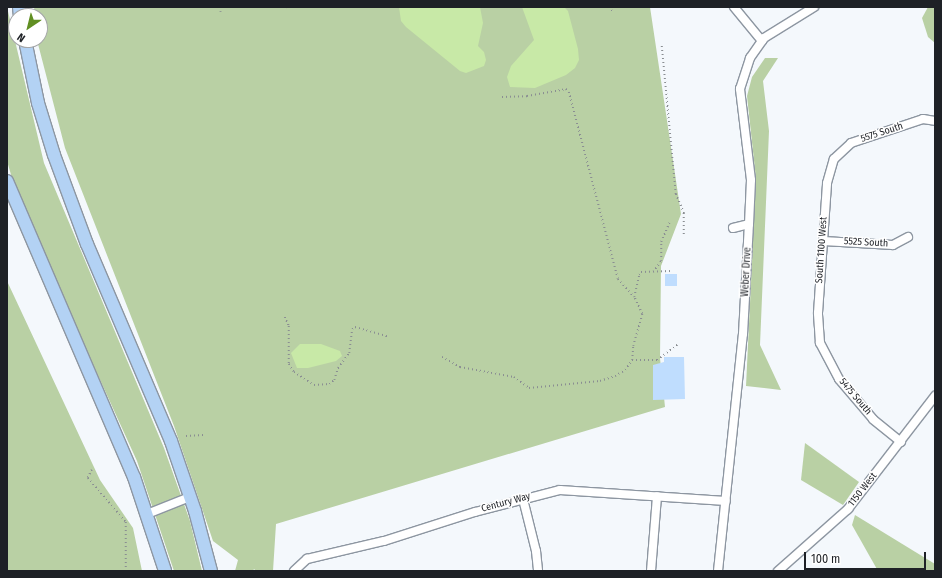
<!DOCTYPE html>
<html>
<head>
<meta charset="utf-8">
<style>
	body { margin:0 }
	#map { position:relative; width:942px; height:578px; overflow:hidden; background:#f4f8fc; font-family:"Fira Sans Condensed",sans-serif }
	div>[style] { position:absolute }
	[style*='--x'] { left:calc(var(--x)*1px); top:calc(var(--y)*1px); width:calc(var(--w)*1px); rotate:calc(var(--a)*1deg) }
	.green>* { inset:0; background:#b9d0a4 }
	.water>* { inset:0; background:#c8e9a7 }
	.building>* { inset:0; background:#bfddfe; transform-origin:0 0 }
	.path>* { height:1.5px; margin-top:-0.75px; transform-origin:0; background:repeating-linear-gradient(90deg,#8a8e92 0 1px,transparent 0 4px) }
	.roads { filter:drop-shadow(1px 0 #8d96a1) drop-shadow(-1px 0 #8d96a1) drop-shadow(0 1px #8d96a1) drop-shadow(0 -1px #8d96a1) }
	.minor>* { height:8px; margin:-4px; padding:0 4px; transform-origin:4px; border-radius:4px; background:#fff }
	.highway>* { height:12px; margin:-6px; padding:0 6px; transform-origin:6px; border-radius:6px; background:#b3d2f4 }
	span { translate:-50% -50%; white-space:nowrap; text-align:center; line-height:1.15; -webkit-text-stroke:3px #fff; paint-order:stroke }
	.street-label { font-size:10px; color:#1e2126 }
	.frame { position:absolute; inset:0; border:8px solid #1e2126; pointer-events:none }
	.north { position:absolute; left:8px; top:8px; width:40px; height:40px; box-sizing:border-box; background:#fff; border:1px solid #a5a6a8; border-radius:50%; rotate:215deg; font-size:11px; font-weight:700; line-height:16px; text-align:center; color:#1e2126 }
	.north::after { content:''; display:block; margin:auto; width:14px; height:18px; background:#618f22; clip-path:polygon(50% 0,100% 100%,50% 72%,0 100%) }
	.scale { position:absolute; left:804px; top:552px; width:122px; height:18px; box-sizing:border-box; border:2px solid #1e2126; border-top:0; padding-left:5px; font-size:12px; line-height:14px; white-space:nowrap; color:#1e2126; -webkit-text-stroke:3px #fff; paint-order:stroke }
</style>
</head>
<body>
<div id="map">
	<div class="green">
		<i style="clip-path:polygon(7px 7px,44px 163px,164px 448px,190px 521px,202px 571px,174px 571px,137px 461px,19px 202px,7px 161px)"></i>
		<i style="clip-path:polygon(34px 7px,650px 7px,681px 214px,661px 266px,660px 358px,665px 407px,276px 524px,273px 571px,256px 571px,254px 569px,253px 571px,235px 571px,238px 560px,213px 541px,174px 426px,65px 148px,38px 44px,40px 16px,35px 16px)"></i>
		<i style="clip-path:polygon(928px 7px,935px 7px,935px 43px,928px 37px,922px 18px)"></i>
		<i style="clip-path:polygon(765px 58px,778px 58px,763px 81px,769px 131px,760px 345px,781px 390px,746px 386px,756px 179px,747px 96px,752px 77px)"></i>
		<i style="clip-path:polygon(7px 281px,100px 480px,133px 528px,142px 571px,7px 571px)"></i>
		<i style="clip-path:polygon(805px 443px,859px 482px,843px 505px,801px 480px)"></i>
		<i style="clip-path:polygon(855px 515px,935px 564px,935px 571px,878px 571px,852px 525px)"></i>
	</div>
	<div class="water">
		<i style="clip-path:polygon(399px 7px,480px 7px,483px 23px,478px 46px,484px 52px,486px 60px,484px 66px,466px 73px,460px 71px,406px 27px,401px 21px)"></i>
		<i style="clip-path:polygon(522px 7px,564px 7px,568px 11px,578px 49px,579px 60px,575px 68px,566px 75px,535px 88px,510px 87px,507px 77px,511px 66px,534px 40px)"></i>
		<i style="clip-path:polygon(300px 344px,321px 344px,340px 351px,342px 356px,336px 361px,308px 368px,297px 368px,291px 353px)"></i>
	</div>
	<div class="building">
		<i style="left:665px;top:274px;width:12px;height:12px"></i>
		<i style="clip-path:polygon(664px 357px,684px 357px,685px 399px,653px 400px,653px 365px,664px 362px)"></i>
	</div>
	<div class="path">
		<i style="--x:220;--y:7;--w:5;--a:79"></i>
		<i style="--x:287;--y:7;--w:1;--a:45"></i>
		<i style="--x:609;--y:7;--w:6;--a:51"></i>
		<i style="--x:662;--y:46;--w:149;--a:84.6"></i>
		<i style="--x:676;--y:194;--w:21;--a:67"></i>
		<i style="--x:684;--y:213;--w:23;--a:90"></i>
		<i style="--x:502;--y:97;--w:25;--a:-2"></i>
		<i style="--x:527;--y:96;--w:40;--a:-10"></i>
		<i style="--x:566;--y:89;--w:4;--a:45"></i>
		<i style="--x:569;--y:92;--w:193;--a:75.3"></i>
		<i style="--x:618;--y:279;--w:24;--a:48"></i>
		<i style="--x:653;--y:272;--w:14;--a:-54"></i>
		<i style="--x:661;--y:261;--w:19;--a:-90"></i>
		<i style="--x:661;--y:242;--w:21;--a:-67"></i>
		<i style="--x:285;--y:317;--w:10;--a:66"></i>
		<i style="--x:289;--y:326;--w:38;--a:90"></i>
		<i style="--x:289;--y:364;--w:9;--a:58"></i>
		<i style="--x:294;--y:372;--w:24;--a:33"></i>
		<i style="--x:314;--y:385;--w:15;--a:-4"></i>
		<i style="--x:329;--y:384;--w:6;--a:-39"></i>
		<i style="--x:334;--y:380;--w:13;--a:-72"></i>
		<i style="--x:338;--y:368;--w:19;--a:-54"></i>
		<i style="--x:349;--y:353;--w:24;--a:-83"></i>
		<i style="--x:352;--y:329;--w:4;--a:-34"></i>
		<i style="--x:355;--y:327;--w:35;--a:16"></i>
		<i style="--x:442;--y:357;--w:21;--a:29"></i>
		<i style="--x:460;--y:367;--w:55;--a:10.5"></i>
		<i style="--x:514;--y:377;--w:19;--a:36"></i>
		<i style="--x:529;--y:388;--w:71;--a:-5.6"></i>
		<i style="--x:600;--y:381;--w:16;--a:-18"></i>
		<i style="--x:615;--y:376;--w:12;--a:-31"></i>
		<i style="--x:625;--y:370;--w:12;--a:-55"></i>
		<i style="--x:632;--y:360;--w:14;--a:-86"></i>
		<i style="--x:633;--y:346;--w:33;--a:-74"></i>
		<i style="--x:642;--y:314;--w:19;--a:-115"></i>
		<i style="--x:634;--y:297;--w:23;--a:-77"></i>
		<i style="--x:639;--y:275;--w:4;--a:-56"></i>
		<i style="--x:641;--y:272;--w:30;--a:-2"></i>
		<i style="--x:632;--y:360;--w:25;--a:0"></i>
		<i style="--x:657;--y:360;--w:26;--a:-37"></i>
		<i style="--x:186;--y:436;--w:17;--a:-3"></i>
		<i style="--x:92;--y:470;--w:9;--a:117"></i>
		<i style="--x:88;--y:478;--w:58;--a:49.2"></i>
		<i style="--x:126;--y:522;--w:49;--a:90"></i>
	</div>
	<div class="roads">
		<div class="minor">
			<i style="--x:734;--y:7;--w:44;--a:50.5"></i>
			<i style="--x:733;--y:228;--w:16;--a:-14"></i>
			<i style="--x:823;--y:241;--w:70;--a:3.3"></i>
			<i style="--x:893;--y:245;--w:17;--a:-28"></i>
			<i style="--x:901;--y:442;--w:36;--a:-141"></i>
			<i style="--x:873;--y:419;--w:52;--a:-130.4"></i>
			<i style="--x:839;--y:379;--w:41;--a:-117.8"></i>
			<i style="--x:820;--y:343;--w:30;--a:-94"></i>
			<i style="--x:818;--y:313;--w:130;--a:-86"></i>
			<i style="--x:827;--y:183;--w:25;--a:-74"></i>
			<i style="--x:834;--y:159;--w:23;--a:-43"></i>
			<i style="--x:851;--y:143;--w:76;--a:-18.4"></i>
			<i style="--x:923;--y:119;--w:12;--a:9"></i>
			<i style="--x:523;--y:499;--w:54;--a:76"></i>
			<i style="--x:536;--y:551;--w:20;--a:84"></i>
			<i style="--x:147;--y:514;--w:46;--a:-21.6"></i>
			<i style="--x:294;--y:571;--w:18;--a:-43"></i>
			<i style="--x:307;--y:559;--w:79;--a:-13.2"></i>
			<i style="--x:384;--y:541;--w:96;--a:-17.7"></i>
			<i style="--x:475;--y:512;--w:88;--a:-14.5"></i>
			<i style="--x:560;--y:490;--w:166;--a:3.8"></i>
			<i style="--x:651;--y:571;--w:75;--a:-85.4"></i>
			<i style="--x:718;--y:571;--w:238;--a:-84"></i>
			<i style="--x:743;--y:334;--w:110;--a:-86.9"></i>
			<i style="--x:749;--y:224;--w:44;--a:-87.4"></i>
			<i style="--x:751;--y:180;--w:92;--a:-96.9"></i>
			<i style="--x:740;--y:89;--w:33;--a:-72"></i>
			<i style="--x:750;--y:58;--w:24;--a:-55"></i>
			<i style="--x:764;--y:38;--w:59;--a:-31.8"></i>
			<i style="--x:778;--y:571;--w:94;--a:-41.5"></i>
			<i style="--x:848;--y:509;--w:143;--a:-52.4"></i>
		</div>
		<div class="highway">
			<i style="--x:19;--y:7;--w:9;--a:84"></i>
			<i style="--x:25;--y:40;--w:64;--a:78.3"></i>
			<i style="--x:38;--y:103;--w:54;--a:72.9"></i>
			<i style="--x:54;--y:155;--w:95;--a:69.7"></i>
			<i style="--x:87;--y:244;--w:214;--a:66.9"></i>
			<i style="--x:171;--y:441;--w:74;--a:71.1"></i>
			<i style="--x:195;--y:511;--w:62;--a:75.1"></i>
			<i style="--x:7;--y:181;--w:322;--a:66.8"></i>
			<i style="--x:134;--y:477;--w:99;--a:71.7"></i>
		</div>
	</div>
	<div class="street-label">
		<span style="left:882px;top:133px;rotate:-18deg">5575 South</span>
		<span style="left:866px;top:243px;rotate:3deg">5525 South</span>
		<span style="left:822px;top:250px;rotate:-86deg">South 1100 West</span>
		<span style="left:747px;top:272px;rotate:-87deg">Weber Drive</span>
		<span style="left:855px;top:397px;rotate:50deg">5475 South</span>
		<span style="left:863px;top:490px;rotate:-52deg">1150 West</span>
		<span style="left:506px;top:503px;rotate:-15deg">Century Way</span>
	</div>
	<div class="frame"></div>
	<div class="north">N</div>
	<div class="scale">100 m</div>
</div>
</body>
</html>
